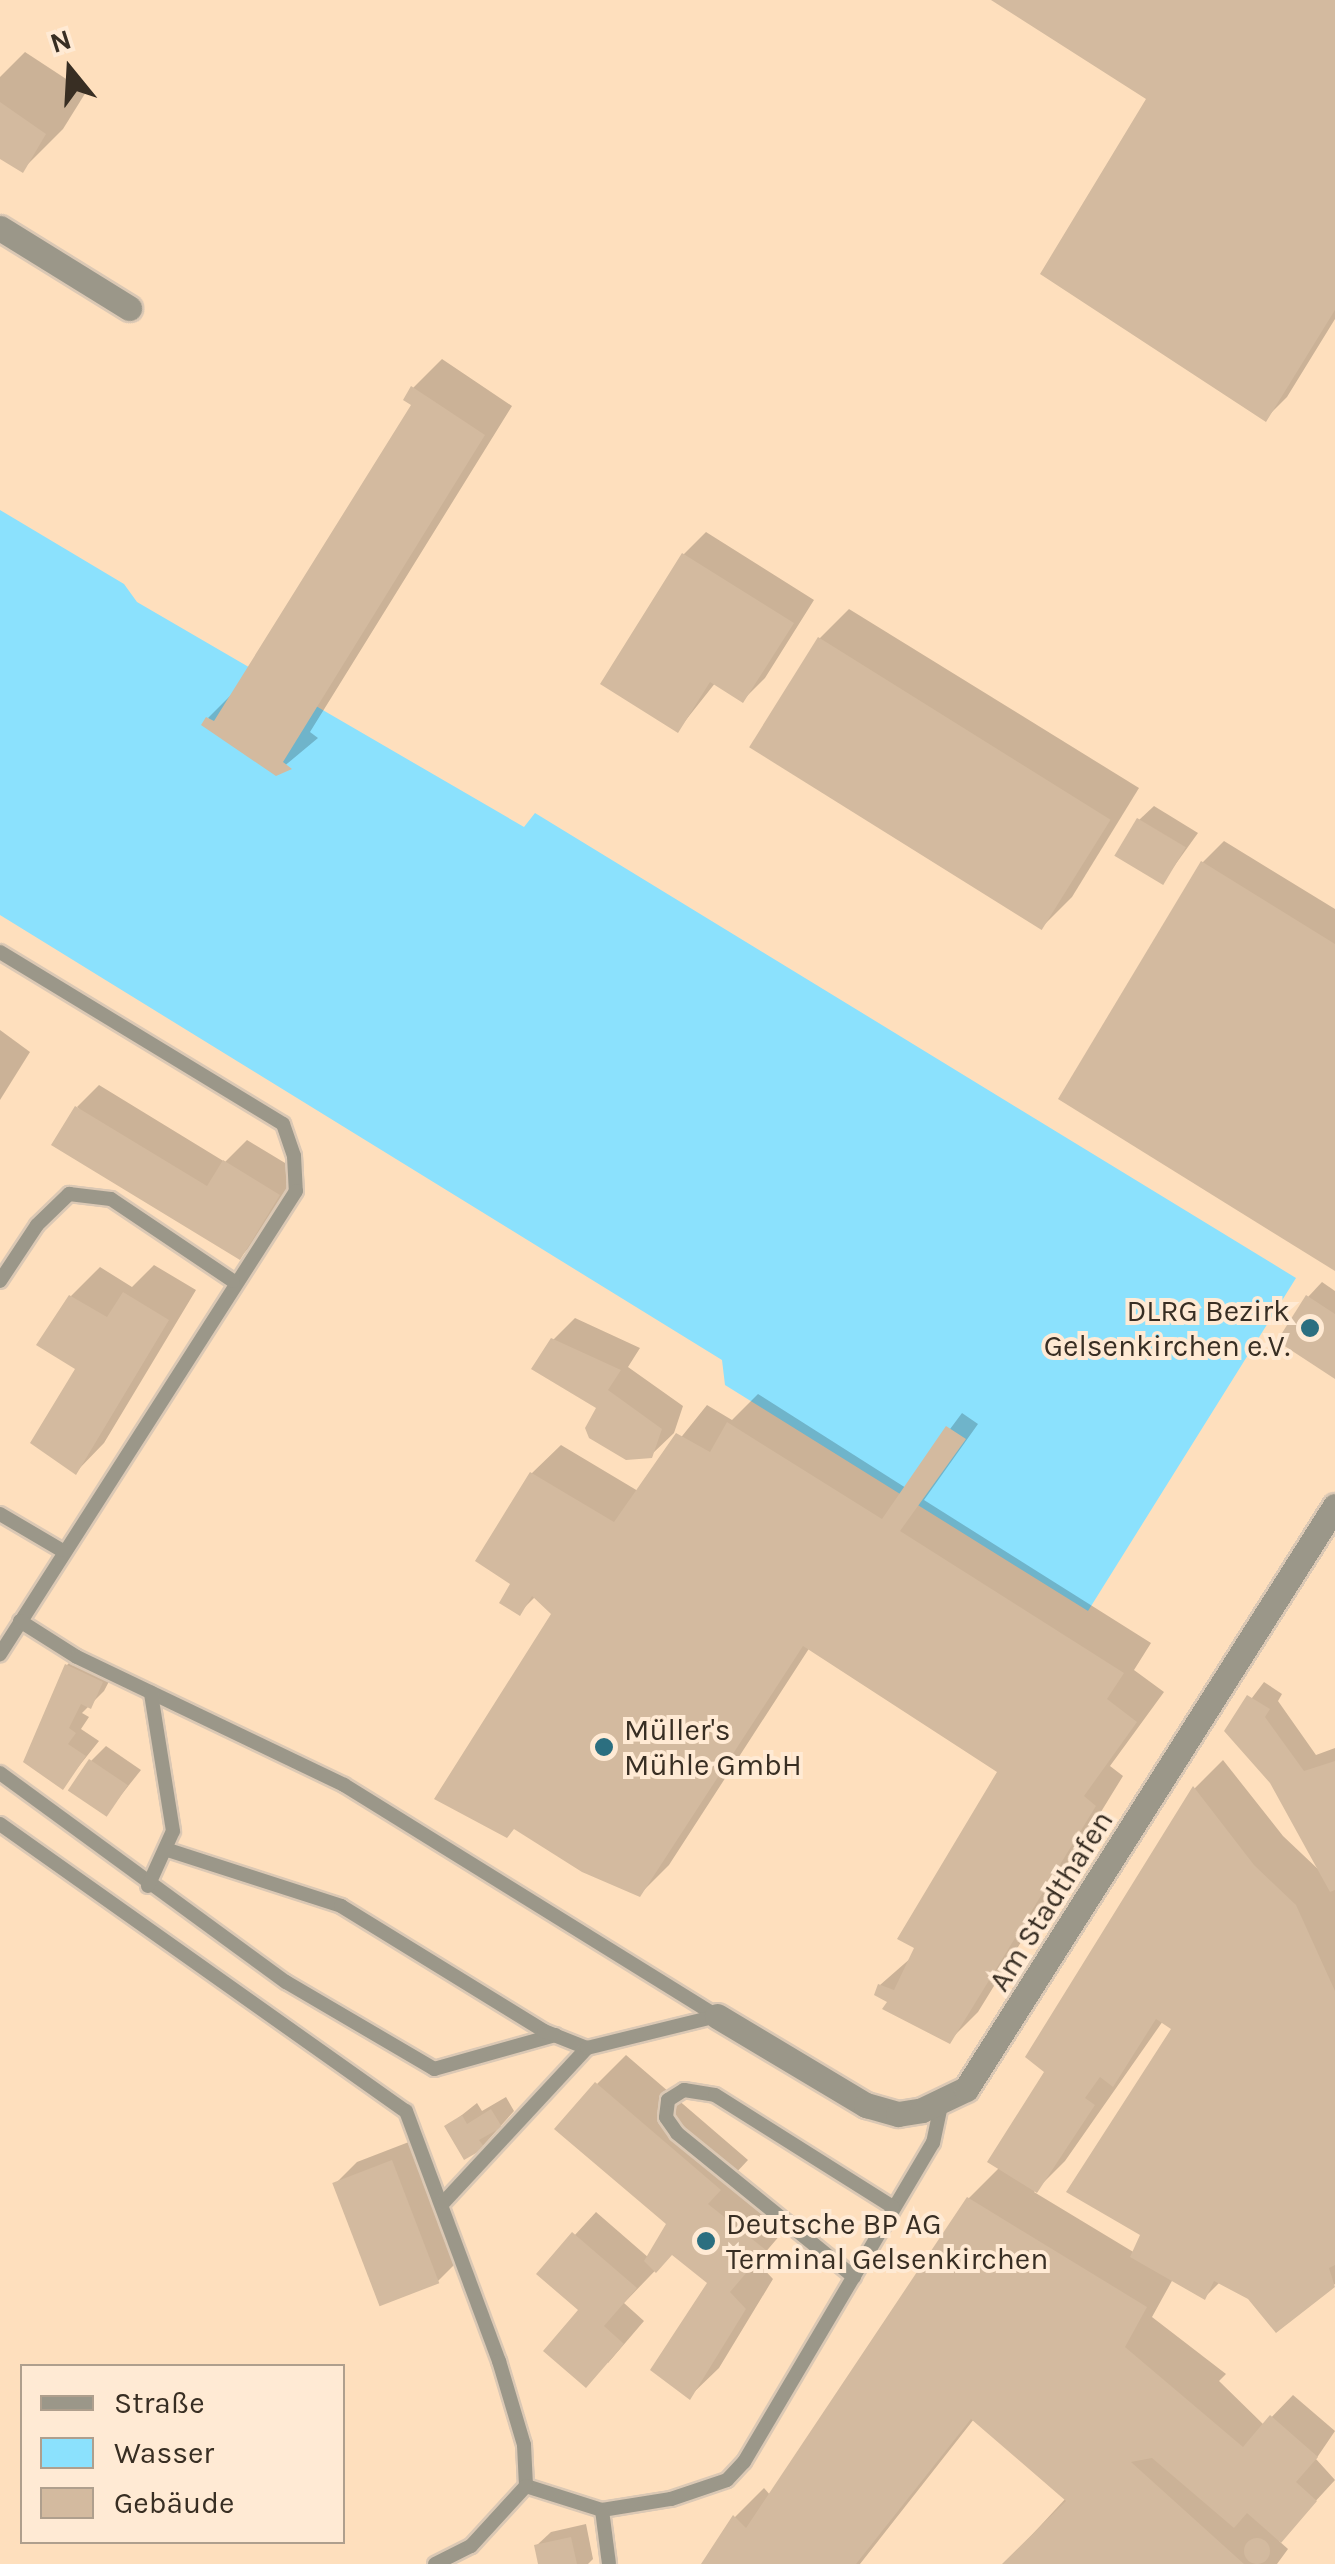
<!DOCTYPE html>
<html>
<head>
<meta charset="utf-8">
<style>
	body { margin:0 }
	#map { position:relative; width:1335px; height:2564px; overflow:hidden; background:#ffead4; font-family:Karla,sans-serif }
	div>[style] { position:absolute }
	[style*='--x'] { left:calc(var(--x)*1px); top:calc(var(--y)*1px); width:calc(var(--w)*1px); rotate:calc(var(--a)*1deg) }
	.built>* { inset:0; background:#fedfbd }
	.water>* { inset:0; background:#8be1fd }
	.shadow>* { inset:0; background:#0003 }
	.building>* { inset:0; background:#d3ba9f; transform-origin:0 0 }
	.round { border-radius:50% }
	.roads { filter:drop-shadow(2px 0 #dbc8b4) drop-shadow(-2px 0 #dbc8b4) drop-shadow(0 2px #dbc8b4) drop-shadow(0 -2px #dbc8b4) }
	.lane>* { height:14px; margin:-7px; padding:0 7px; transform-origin:7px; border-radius:7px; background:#9b9789 }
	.street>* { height:25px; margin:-12.5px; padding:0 12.5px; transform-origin:12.5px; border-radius:12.5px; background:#9b9789 }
	.dots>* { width:28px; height:28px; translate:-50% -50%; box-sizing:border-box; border:5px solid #ffead4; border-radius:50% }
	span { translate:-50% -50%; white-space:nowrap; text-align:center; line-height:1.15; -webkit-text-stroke:8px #ffead4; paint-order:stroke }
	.poi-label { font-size:30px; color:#382e23 }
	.right { translate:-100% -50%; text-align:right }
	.left { translate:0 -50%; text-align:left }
	.street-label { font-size:30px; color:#382e23 }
	.legend { position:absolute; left:20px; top:2364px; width:325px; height:180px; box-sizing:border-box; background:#ffead4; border:2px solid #af9f8d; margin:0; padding:12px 18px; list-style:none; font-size:30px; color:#382e23 }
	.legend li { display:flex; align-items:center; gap:20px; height:50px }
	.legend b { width:50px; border:2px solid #af9f8d }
	.north { position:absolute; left:20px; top:20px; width:100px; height:100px; -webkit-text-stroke:8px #ffead4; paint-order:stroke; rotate:342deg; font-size:28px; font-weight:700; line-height:40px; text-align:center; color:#382e23 }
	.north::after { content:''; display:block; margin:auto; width:35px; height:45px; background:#382e23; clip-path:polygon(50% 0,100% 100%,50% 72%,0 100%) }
</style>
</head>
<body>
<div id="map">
	<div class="built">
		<i style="clip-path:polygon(evenodd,0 0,1335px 0,1335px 2564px,0 2564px,0 0,22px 2366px,342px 2366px,342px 2542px,22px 2542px,22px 2366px)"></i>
	</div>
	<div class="water">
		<i style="clip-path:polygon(0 510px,124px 584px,137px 602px,524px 827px,535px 813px,1296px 1278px,1088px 1611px,725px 1385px,722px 1360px,0 915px)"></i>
	</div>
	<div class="shadow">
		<i style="clip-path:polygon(996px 0,1335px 0,1335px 319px,1287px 397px,1265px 419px,1150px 98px)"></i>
		<i style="clip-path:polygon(25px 52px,86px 92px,63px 129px,22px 170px,0 156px,0 77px)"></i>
		<i style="clip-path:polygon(442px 359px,512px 406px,310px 732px,318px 738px,276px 773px,208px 718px,236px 690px,415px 404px,413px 388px)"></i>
		<i style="clip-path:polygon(706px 532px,814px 600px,765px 678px,743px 700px,716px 682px,678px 730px,604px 683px,684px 554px)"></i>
		<i style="clip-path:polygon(849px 609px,1139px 788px,1072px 897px,1043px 926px,753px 747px,820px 638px)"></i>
		<i style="clip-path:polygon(1154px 806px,1198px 833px,1162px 883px,1139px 820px)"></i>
		<i style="clip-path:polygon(1224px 841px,1335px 909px,1335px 1268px,1202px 863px)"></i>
		<i style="clip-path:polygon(0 1030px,30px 1052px,0 1100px)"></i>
		<i style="clip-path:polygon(99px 1085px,225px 1162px,247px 1140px,300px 1172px,262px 1235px,240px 1257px,77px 1107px)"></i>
		<i style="clip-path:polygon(154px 1265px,196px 1290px,104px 1443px,76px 1472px,78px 1368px,71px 1296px,100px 1267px,132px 1287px)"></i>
		<i style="clip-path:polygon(1322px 1282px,1335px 1291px,1335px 1376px,1308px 1297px)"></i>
		<i style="clip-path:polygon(575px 1318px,640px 1348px,628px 1367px,683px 1406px,674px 1433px,651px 1455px,599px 1407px,553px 1340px)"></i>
		<i style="clip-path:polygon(758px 1394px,906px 1488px,962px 1413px,978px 1424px,924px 1500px,1151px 1643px,1134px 1670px,1164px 1692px,1110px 1766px,1123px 1776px,978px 2012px,949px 2041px,891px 2001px,880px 1985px,912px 1957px,1000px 1771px,810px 1647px,669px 1865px,640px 1894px,515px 1827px,554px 1613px,536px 1596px,519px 1613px,514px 1583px,532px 1473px,561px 1445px,638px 1491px,707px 1405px,732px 1420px)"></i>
		<i style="clip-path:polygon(81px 1651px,116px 1668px,104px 1691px,82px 1713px,89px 1717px,81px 1729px,99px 1741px,63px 1786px,67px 1665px)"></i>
		<i style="clip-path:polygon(evenodd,1264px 1682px,1282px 1694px,1278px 1701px,1316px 1755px,1335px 1748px,1335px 2284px,1276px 2329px,1250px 2297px,1220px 2282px,1205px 2297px,1173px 2279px,1152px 2317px,1226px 2374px,1219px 2381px,1264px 2425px,1293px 2395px,1335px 2431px,1316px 2459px,1335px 2480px,1279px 2541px,1288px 2549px,1277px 2564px,1005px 2564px,1066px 2498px,974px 2419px,860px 2564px,704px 2564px,735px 2517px,764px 2488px,771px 2496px,969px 2198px,1000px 2167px,1047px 2071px,1028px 2056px,1195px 1788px,1223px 1760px,1283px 1836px,1320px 1871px,1271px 1780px,1227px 1731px,1264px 1682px,1163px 2021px,1175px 2028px,1144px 2234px,1135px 2253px,1034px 2192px,1065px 2161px,1163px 2021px)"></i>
		<i style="clip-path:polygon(106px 1746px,141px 1770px,106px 1814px,91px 1761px)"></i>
		<i style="clip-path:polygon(626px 2055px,748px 2160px,735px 2174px,793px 2220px,757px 2262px,773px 2279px,719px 2368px,690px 2396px,711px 2283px,673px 2252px,624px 2303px,644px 2321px,608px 2363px,582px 2310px,540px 2273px,596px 2212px,649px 2258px,669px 2224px,597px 2084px)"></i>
		<i style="clip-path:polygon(506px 2097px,514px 2111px,483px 2146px,448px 2126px,477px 2103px,482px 2111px)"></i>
		<i style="clip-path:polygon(414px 2140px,460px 2259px,438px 2281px,335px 2184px,357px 2162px)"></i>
		<i style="clip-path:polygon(586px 2524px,593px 2559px,588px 2564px,540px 2564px,536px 2546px,551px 2532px)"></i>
	</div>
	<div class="building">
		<i style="clip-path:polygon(991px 0,1335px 0,1335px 310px,1266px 422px,1040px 274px,1146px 99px)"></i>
		<i style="clip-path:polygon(0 102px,46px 134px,23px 173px,0 159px)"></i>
		<i style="clip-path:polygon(411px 386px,485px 435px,283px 762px,292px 769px,276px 776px,201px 725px,206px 717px,214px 721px,411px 405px,403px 400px)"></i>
		<i style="clip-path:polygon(682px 553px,794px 623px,743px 703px,710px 682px,678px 733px,600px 684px)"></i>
		<i style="left:818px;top:637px;width:345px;height:130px;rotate:32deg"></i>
		<i style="left:1137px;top:818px;width:57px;height:44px;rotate:31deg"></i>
		<i style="clip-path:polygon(1201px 861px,1335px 944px,1335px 1271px,1058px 1099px)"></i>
		<i style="clip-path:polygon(75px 1106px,207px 1186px,223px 1160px,280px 1195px,240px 1260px,51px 1145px)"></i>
		<i style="clip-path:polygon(123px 1292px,169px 1320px,76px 1475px,30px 1443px,75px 1369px,36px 1345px,69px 1295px,107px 1317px)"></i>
		<i style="clip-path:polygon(1306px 1295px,1335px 1314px,1335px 1379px,1277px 1341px)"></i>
		<i style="clip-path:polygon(551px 1338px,621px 1370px,608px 1390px,662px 1429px,652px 1458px,626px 1460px,589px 1438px,585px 1428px,596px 1408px,531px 1369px)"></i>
		<i style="clip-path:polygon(727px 1422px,882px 1519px,946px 1426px,966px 1439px,900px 1531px,1124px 1673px,1107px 1699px,1137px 1722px,1084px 1796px,1096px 1806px,950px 2044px,882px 2009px,887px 2002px,874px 1995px,878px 1984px,894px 1990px,914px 1948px,897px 1939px,997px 1772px,803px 1646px,640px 1897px,582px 1872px,514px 1829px,507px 1838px,434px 1799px,551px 1614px,532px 1596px,520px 1616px,499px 1603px,510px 1584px,475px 1561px,530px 1472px,614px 1522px,676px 1433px,710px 1452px)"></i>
		<i style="clip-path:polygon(65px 1664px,103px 1682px,91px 1709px,81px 1704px,69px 1728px,76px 1733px,68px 1744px,86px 1756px,63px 1790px,23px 1762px)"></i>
		<i style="clip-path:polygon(1247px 1695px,1270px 1709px,1265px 1717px,1304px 1771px,1335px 1761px,1335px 1890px,1330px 1892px,1270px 1783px,1224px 1731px)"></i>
		<i style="left:89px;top:1759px;width:47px;height:38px;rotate:34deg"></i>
		<i style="clip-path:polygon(1193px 1786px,1254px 1865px,1296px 1905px,1335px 1991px,1335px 2265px,1329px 2268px,1335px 2287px,1276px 2333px,1248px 2299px,1214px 2281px,1205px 2300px,1130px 2257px,1140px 2235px,1066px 2192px,1171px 2029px,1156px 2019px,1113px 2087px,1100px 2077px,1085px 2098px,1095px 2105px,1037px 2193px,987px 2162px,1044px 2072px,1025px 2057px)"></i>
		<i style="clip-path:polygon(595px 2082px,721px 2190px,708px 2204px,766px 2250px,730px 2292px,746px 2309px,690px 2400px,650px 2370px,707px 2283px,672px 2255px,656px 2273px,644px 2261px,666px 2224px,554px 2129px)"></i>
		<i style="clip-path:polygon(491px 2109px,502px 2127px,479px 2140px,485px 2148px,464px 2160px,444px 2126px,462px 2115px,467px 2124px)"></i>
		<i style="left:392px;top:2160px;width:132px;height:64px;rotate:69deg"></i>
		<i style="clip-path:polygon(967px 2197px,1147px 2307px,1125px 2347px,1243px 2447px,1270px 2415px,1318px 2457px,1296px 2482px,1317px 2501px,1281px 2543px,1247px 2513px,1234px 2528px,1152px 2458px,1131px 2462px,1244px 2564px,1002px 2564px,1066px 2501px,971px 2419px,856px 2564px,701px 2564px,733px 2515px,746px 2528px)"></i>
		<i style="clip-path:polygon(572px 2232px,637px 2288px,604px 2326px,624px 2344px,586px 2388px,543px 2351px,578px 2310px,536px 2274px)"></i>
		<i style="clip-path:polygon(571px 2537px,577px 2564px,538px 2564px,534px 2545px)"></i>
		<i class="round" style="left:1244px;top:2538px;width:26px;height:26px"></i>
	</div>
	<div class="roads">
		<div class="lane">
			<i style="--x:0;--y:952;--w:331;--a:31.3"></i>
			<i style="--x:283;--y:1124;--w:34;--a:71"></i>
			<i style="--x:294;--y:1156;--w:35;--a:87"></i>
			<i style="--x:296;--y:1191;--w:550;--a:122.59"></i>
			<i style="--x:0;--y:1281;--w:67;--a:-56.5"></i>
			<i style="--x:37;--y:1225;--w:45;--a:-44.1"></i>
			<i style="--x:69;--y:1194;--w:42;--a:6.8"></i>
			<i style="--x:111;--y:1199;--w:147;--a:33.9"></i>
			<i style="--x:0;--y:1514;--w:71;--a:30.5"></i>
			<i style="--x:20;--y:1621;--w:67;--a:32.3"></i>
			<i style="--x:77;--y:1657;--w:296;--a:25.6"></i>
			<i style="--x:344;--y:1785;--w:439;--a:31.8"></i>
			<i style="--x:0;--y:1773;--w:354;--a:36.2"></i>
			<i style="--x:286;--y:1982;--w:172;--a:30.4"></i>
			<i style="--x:434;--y:2069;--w:126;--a:-15.7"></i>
			<i style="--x:0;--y:1824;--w:497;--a:35.3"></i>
			<i style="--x:406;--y:2111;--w:267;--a:69.6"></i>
			<i style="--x:499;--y:2361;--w:88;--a:73.4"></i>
			<i style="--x:524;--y:2445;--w:41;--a:87.2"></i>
			<i style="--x:526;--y:2486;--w:80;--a:17.5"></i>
			<i style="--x:602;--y:2510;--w:70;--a:-9.1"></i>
			<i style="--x:671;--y:2499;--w:59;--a:-18.7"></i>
			<i style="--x:727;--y:2480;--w:25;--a:-47"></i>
			<i style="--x:744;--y:2462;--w:371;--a:-59.4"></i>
			<i style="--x:933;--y:2143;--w:38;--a:-78"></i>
			<i style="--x:168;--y:1850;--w:182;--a:17.9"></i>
			<i style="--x:341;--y:1906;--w:238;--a:31.6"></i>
			<i style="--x:544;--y:2031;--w:46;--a:21.6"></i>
			<i style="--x:148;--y:1886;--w:60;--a:-65.6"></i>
			<i style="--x:173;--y:1831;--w:140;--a:-99.1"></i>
			<i style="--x:443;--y:2203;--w:212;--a:-47.1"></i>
			<i style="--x:587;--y:2048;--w:134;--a:-13.8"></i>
			<i style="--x:854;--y:2277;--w:228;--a:-140.9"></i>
			<i style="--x:677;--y:2133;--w:19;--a:-125"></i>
			<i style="--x:666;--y:2117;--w:17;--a:-83"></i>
			<i style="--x:668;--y:2100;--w:19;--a:-32"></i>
			<i style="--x:684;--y:2090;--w:31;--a:9"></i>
			<i style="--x:715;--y:2095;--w:210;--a:32.2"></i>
			<i style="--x:602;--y:2510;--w:54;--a:82.6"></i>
			<i style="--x:435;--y:2564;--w:40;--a:-26.6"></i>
			<i style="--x:471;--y:2546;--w:81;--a:-47.5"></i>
		</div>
		<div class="street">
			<i style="--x:0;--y:228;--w:152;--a:31.8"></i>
			<i style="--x:717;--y:2016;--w:174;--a:30.9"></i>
			<i style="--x:866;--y:2105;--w:33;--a:16"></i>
			<i style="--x:898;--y:2114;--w:24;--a:-9"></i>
			<i style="--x:922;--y:2110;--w:49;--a:-25.5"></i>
			<i style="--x:966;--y:2089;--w:690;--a:-57.67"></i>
		</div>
	</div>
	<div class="dots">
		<i style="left:1310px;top:1328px;background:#2c6f80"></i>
		<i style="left:604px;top:1747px;background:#2c6f80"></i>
		<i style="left:706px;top:2241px;background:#2c6f80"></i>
	</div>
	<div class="poi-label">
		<span class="right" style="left:1290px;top:1328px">DLRG Bezirk<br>Gelsenkirchen e.V.</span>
		<span class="left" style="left:624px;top:1747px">Müller's<br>Mühle GmbH</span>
		<span class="left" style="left:726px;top:2241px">Deutsche BP AG<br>Terminal Gelsenkirchen</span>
	</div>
	<div class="street-label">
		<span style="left:1051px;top:1901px;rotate:-58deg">Am Stadthafen</span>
	</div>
	<ul class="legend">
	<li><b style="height:12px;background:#9b9789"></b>Straße</li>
	<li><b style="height:28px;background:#8be1fd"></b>Wasser</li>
	<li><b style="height:28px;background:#d3ba9f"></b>Gebäude</li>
	</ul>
	<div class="north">N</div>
</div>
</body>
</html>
